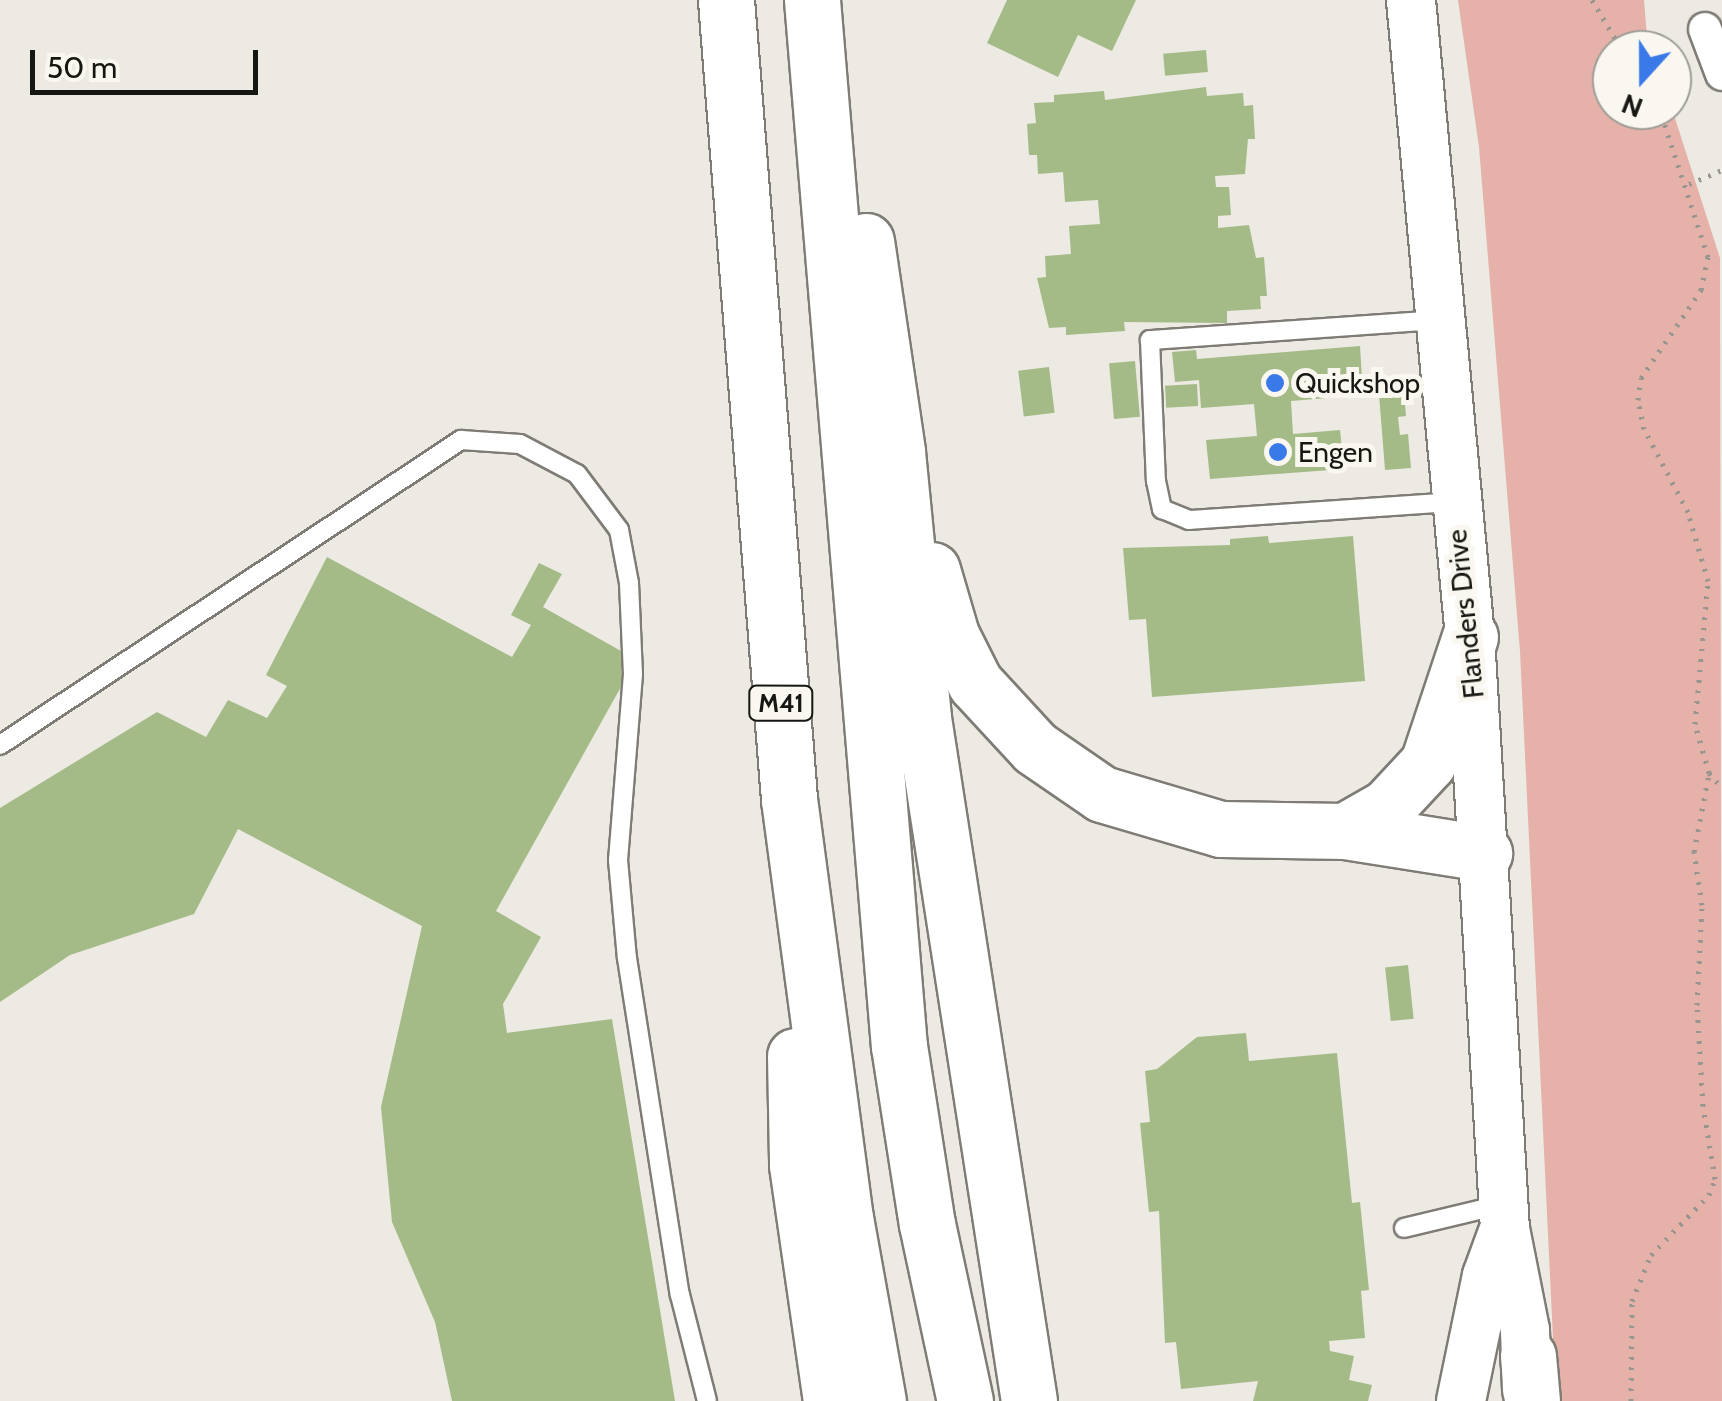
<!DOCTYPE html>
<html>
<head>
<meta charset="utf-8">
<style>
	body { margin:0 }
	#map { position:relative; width:1722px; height:1401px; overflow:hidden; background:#eceae2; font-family:Cabin,sans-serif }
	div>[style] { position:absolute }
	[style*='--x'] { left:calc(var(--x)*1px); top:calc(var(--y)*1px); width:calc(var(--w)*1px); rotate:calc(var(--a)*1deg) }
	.green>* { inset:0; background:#e5b1a9 }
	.building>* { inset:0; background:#a4bb88; transform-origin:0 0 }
	.path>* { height:5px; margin-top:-2.5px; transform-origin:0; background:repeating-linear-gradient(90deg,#96958f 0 2.5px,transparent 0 10.5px) }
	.roads { filter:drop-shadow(2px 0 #7e7c75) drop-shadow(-2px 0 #7e7c75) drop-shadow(0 2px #7e7c75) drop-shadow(0 -2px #7e7c75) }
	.lane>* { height:18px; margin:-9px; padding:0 9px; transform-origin:9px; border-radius:9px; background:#fff }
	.street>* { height:32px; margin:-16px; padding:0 16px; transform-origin:16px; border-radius:16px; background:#fff }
	.secondary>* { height:48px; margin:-24px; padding:0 24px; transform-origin:24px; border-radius:24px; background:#fff }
	.highway>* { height:55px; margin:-27.5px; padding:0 27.5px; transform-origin:27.5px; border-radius:27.5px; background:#fff }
	.dots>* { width:28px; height:28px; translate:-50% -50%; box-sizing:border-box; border:5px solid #f9f7ef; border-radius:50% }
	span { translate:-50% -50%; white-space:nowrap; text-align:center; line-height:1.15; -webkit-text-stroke:10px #f9f7ef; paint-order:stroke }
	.shield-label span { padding:2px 8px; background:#f9f7ef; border:2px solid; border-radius:8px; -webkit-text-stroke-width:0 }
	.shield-label { font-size:25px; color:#161613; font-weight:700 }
	.poi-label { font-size:28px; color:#161613 }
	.left { translate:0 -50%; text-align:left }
	.street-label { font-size:28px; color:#161613 }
	.north { position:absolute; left:1592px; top:30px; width:100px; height:100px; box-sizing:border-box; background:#f9f7ef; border:2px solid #9e9d97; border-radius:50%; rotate:201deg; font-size:28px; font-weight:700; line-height:40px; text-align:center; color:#161613 }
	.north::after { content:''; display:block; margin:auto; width:35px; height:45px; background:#3a7ae8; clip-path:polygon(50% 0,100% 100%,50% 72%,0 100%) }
	.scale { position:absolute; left:30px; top:50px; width:228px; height:45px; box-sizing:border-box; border:5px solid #161613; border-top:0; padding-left:12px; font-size:30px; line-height:35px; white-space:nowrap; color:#161613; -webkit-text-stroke:8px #f9f7ef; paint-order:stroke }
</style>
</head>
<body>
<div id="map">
	<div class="green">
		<i style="clip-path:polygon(1458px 0,1644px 0,1648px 50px,1612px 50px,1612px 110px,1672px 109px,1720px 258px,1722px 1401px,1556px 1401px,1520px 651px,1479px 147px)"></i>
	</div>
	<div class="building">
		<i style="clip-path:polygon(1007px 0,1136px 0,1112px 51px,1078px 35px,1058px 77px,987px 43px)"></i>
		<i style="left:1206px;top:50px;width:22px;height:43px;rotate:85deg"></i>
		<i style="clip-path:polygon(1206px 87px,1207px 96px,1243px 93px,1244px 106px,1253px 105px,1255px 139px,1248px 139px,1245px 174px,1215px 176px,1216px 187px,1229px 187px,1231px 215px,1218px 216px,1218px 228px,1249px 225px,1256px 258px,1264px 257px,1267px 296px,1260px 296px,1261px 309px,1227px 311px,1227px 323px,1124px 322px,1125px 331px,1066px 335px,1066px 327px,1049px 328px,1037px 278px,1046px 277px,1045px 256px,1071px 254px,1069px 226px,1100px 224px,1098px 200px,1065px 202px,1063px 172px,1038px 174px,1037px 155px,1029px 155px,1027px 124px,1036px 123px,1034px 103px,1054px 102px,1054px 95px,1104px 91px,1105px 100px)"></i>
		<i style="clip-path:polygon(1360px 346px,1363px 395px,1291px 401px,1293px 434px,1340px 430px,1344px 469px,1210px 479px,1206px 440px,1257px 436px,1254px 404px,1201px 408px,1199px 380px,1175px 382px,1172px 352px,1196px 350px,1197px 359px)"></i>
		<i style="left:1135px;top:361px;width:56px;height:26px;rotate:85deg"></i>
		<i style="left:1049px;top:367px;width:46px;height:31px;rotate:83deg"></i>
		<i style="left:1197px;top:384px;width:22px;height:32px;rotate:87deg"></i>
		<i style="clip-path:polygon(1404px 393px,1406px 416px,1398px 417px,1400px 435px,1408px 434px,1411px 468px,1385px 470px,1379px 394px)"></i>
		<i style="clip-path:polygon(1268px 536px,1269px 543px,1353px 536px,1365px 681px,1152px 697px,1146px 619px,1129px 620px,1123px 548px,1230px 545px,1230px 539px)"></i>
		<i style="clip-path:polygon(327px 557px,512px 657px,531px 625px,511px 615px,539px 563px,562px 574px,543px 607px,621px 651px,622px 685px,496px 911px,541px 937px,503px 1004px,507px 1033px,612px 1019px,675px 1401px,452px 1401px,435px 1322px,392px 1222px,381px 1107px,422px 926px,238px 829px,194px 914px,70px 955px,0 1002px,0 808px,157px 712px,206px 737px,228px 700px,267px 718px,287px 686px,266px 675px)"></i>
		<i style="left:1408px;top:965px;width:54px;height:23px;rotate:84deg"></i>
		<i style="clip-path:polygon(1246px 1033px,1249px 1061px,1337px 1053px,1352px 1203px,1360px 1202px,1369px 1290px,1361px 1291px,1365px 1338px,1329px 1341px,1330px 1351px,1354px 1356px,1349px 1380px,1372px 1385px,1368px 1401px,1253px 1401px,1258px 1381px,1181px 1389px,1176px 1342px,1165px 1343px,1159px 1211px,1149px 1212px,1140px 1123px,1150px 1122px,1145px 1071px,1157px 1069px,1197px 1037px)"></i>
	</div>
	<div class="path">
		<i style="--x:1592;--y:0;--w:58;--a:59"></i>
		<i style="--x:1689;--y:184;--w:36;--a:-23"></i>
		<i style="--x:1709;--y:773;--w:20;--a:49"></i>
		<i style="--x:1631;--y:1401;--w:100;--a:-89.4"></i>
		<i style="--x:1632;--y:1301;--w:50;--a:-67.6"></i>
		<i style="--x:1651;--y:1255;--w:83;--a:-46"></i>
		<i style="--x:1709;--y:1195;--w:17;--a:-69"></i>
		<i style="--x:1715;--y:1179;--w:74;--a:-99.3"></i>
		<i style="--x:1703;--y:1106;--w:101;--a:-93.4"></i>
		<i style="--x:1697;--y:1005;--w:100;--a:-87.1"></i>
		<i style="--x:1702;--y:905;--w:54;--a:-98.6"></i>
		<i style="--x:1694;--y:852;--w:80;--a:-79.2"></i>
		<i style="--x:1709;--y:773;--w:51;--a:-105.9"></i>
		<i style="--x:1695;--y:724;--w:144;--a:-84.8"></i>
		<i style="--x:1708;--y:581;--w:72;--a:-106.2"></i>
		<i style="--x:1688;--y:512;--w:94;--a:-117.9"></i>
		<i style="--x:1644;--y:429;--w:30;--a:-102"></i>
		<i style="--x:1638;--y:400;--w:22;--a:-82"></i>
		<i style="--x:1641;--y:378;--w:107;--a:-55.7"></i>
		<i style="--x:1701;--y:290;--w:34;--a:-78"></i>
		<i style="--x:1708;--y:257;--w:155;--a:-108.1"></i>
	</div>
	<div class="roads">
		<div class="lane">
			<i style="--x:1438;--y:320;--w:289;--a:176"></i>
			<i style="--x:1150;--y:340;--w:141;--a:87.6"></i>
			<i style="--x:1156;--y:481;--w:29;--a:78"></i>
			<i style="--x:1162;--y:509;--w:29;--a:22"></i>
			<i style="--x:1189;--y:520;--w:265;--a:-3.9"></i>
			<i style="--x:0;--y:745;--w:553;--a:-33.49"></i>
			<i style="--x:461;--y:440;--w:59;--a:3.9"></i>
			<i style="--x:520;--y:444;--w:64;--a:27.8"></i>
			<i style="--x:577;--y:474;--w:70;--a:53.1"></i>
			<i style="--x:619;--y:530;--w:54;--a:79.3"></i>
			<i style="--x:629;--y:583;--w:91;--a:87.5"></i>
			<i style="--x:633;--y:674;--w:187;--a:94.6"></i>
			<i style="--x:618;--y:860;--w:98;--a:84.8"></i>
			<i style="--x:627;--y:958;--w:341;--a:81.1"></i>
			<i style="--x:680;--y:1295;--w:109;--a:75.7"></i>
			<i style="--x:1404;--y:1228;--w:99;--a:-13.5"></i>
		</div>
		<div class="street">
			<i style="--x:1705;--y:29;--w:48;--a:69.3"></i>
		</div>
		<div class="secondary">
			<i style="--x:1411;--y:0;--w:640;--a:84.71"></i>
			<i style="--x:1470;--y:637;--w:593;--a:86.62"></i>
			<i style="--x:1505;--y:1229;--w:103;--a:78.8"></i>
			<i style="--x:1525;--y:1330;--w:60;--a:88.1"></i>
			<i style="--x:1461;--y:1401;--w:128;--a:-78.3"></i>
			<i style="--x:1487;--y:1276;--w:47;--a:-70"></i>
		</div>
		<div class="highway">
			<i style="--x:726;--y:0;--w:801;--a:85.49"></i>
			<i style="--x:789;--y:799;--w:423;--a:82.4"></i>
			<i style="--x:845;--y:1218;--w:186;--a:79.8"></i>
			<i style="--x:812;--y:0;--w:1050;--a:85.25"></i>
			<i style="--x:899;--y:1046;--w:180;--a:81.1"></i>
			<i style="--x:927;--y:1224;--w:181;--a:77.9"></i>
			<i style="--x:866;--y:241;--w:213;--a:81.6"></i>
			<i style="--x:897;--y:452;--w:267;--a:84.4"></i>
			<i style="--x:923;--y:718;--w:691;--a:81.18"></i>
			<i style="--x:932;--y:570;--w:68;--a:73.7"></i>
			<i style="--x:951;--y:635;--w:54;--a:63.4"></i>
			<i style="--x:975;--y:683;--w:88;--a:47.3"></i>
			<i style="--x:1035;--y:748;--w:81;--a:34.5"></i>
			<i style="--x:1102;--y:794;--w:124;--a:16.4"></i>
			<i style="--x:1221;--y:829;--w:124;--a:0.9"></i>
			<i style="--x:1345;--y:831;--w:141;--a:9"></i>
			<i style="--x:1345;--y:831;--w:48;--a:-29.7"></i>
			<i style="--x:1387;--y:807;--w:60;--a:-47"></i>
			<i style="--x:1428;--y:763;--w:133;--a:-71.6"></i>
			<i style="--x:795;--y:1056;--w:109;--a:88.9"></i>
			<i style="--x:797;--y:1165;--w:238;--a:81.8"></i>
			<i style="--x:1528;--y:1356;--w:45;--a:84.9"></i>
		</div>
	</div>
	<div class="dots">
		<i style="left:1275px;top:383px;background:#3a7ae8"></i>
		<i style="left:1278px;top:452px;background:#3a7ae8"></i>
	</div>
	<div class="shield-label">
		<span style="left:781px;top:703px">M41</span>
	</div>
	<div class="poi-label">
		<span class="left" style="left:1295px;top:383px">Quickshop</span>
		<span class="left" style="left:1298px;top:452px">Engen</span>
	</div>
	<div class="street-label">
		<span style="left:1465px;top:614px;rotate:-96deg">Flanders Drive</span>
	</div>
	<div class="north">N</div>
	<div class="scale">50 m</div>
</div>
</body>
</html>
